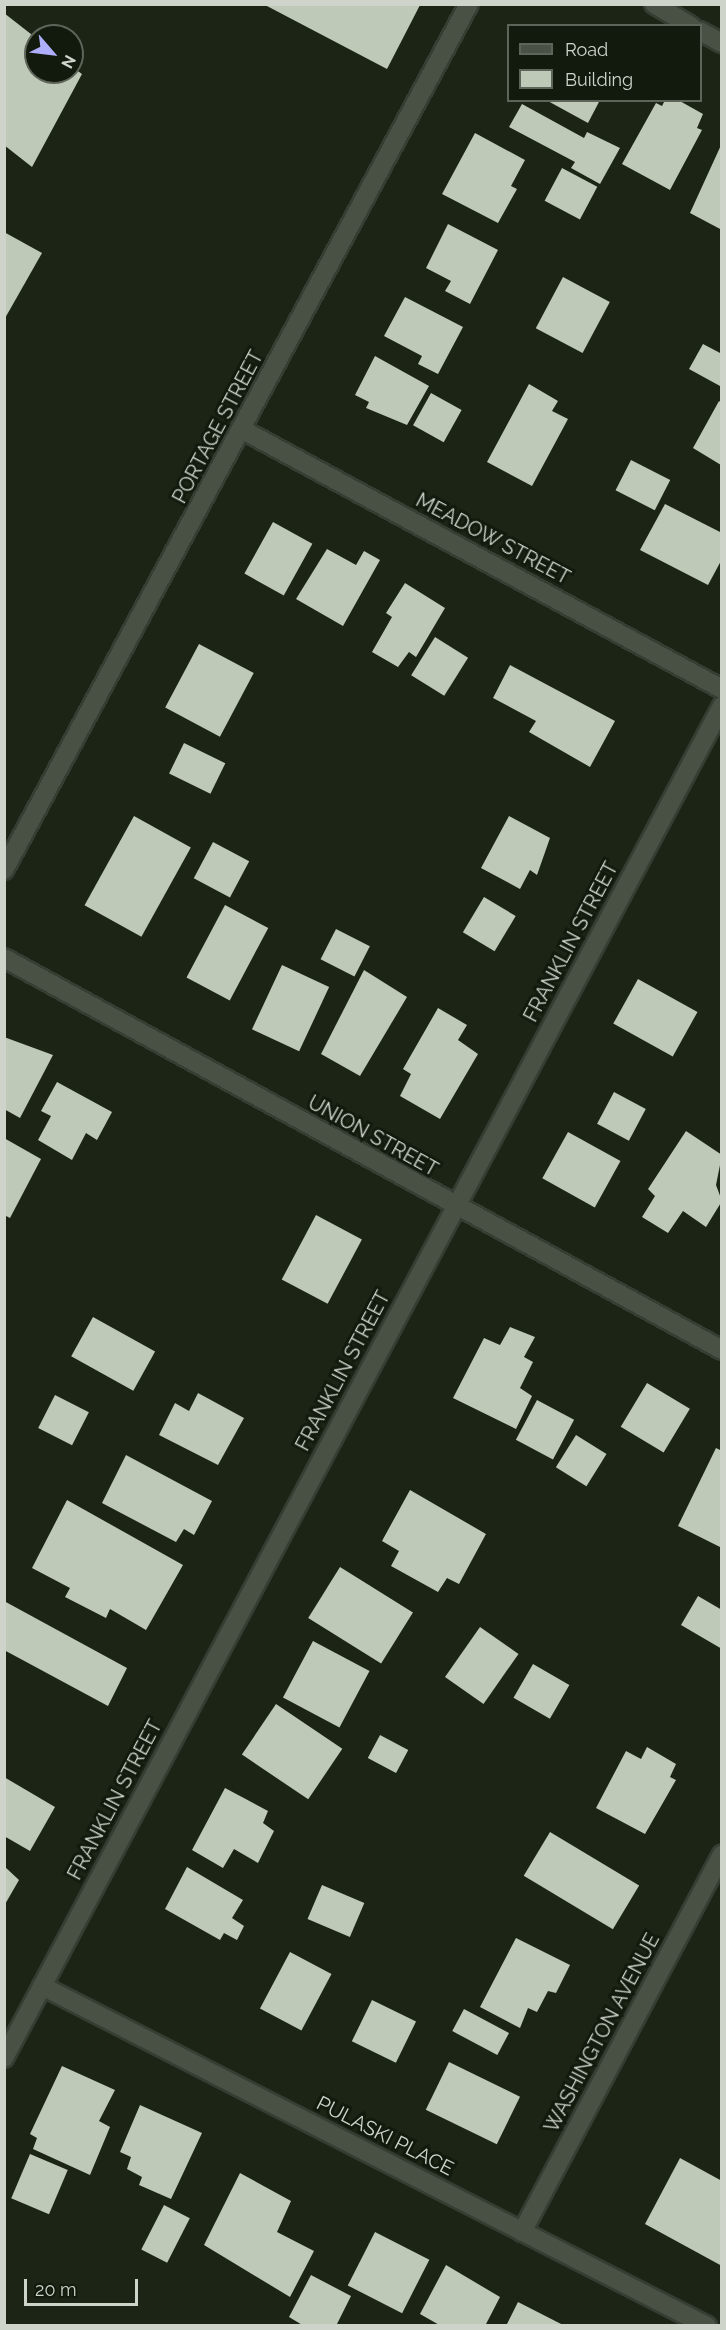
<!DOCTYPE html>
<html>
<head>
<meta charset="utf-8">
<style>
	body { margin:0 }
	#map { position:relative; width:726px; height:2330px; overflow:hidden; background:#1c2416; font-family:Raleway,sans-serif }
	div>[style] { position:absolute }
	[style*='--x'] { left:calc(var(--x)*1px); top:calc(var(--y)*1px); width:calc(var(--w)*1px); rotate:calc(var(--a)*1deg) }
	.building>* { inset:0; background:#bec9b8; transform-origin:0 0 }
	.roads { filter:drop-shadow(2px 0 #363d33) drop-shadow(-2px 0 #363d33) drop-shadow(0 2px #363d33) drop-shadow(0 -2px #363d33) }
	.minor>* { height:18px; margin:-9px; padding:0 9px; transform-origin:9px; border-radius:9px; background:#485143 }
	span { translate:-50% -50%; white-space:nowrap; text-align:center; line-height:1.15; -webkit-text-stroke:6px #121a0d; paint-order:stroke }
	.street-label { font-size:20px; color:#cfd4cb }
	.frame { position:absolute; inset:0; border:6px solid #cfd4cb; pointer-events:none }
	.legend { position:absolute; left:507px; top:24px; width:195px; height:78px; box-sizing:border-box; background:#121a0d; border:2px solid #5e6459; margin:0; padding:8px 10px; list-style:none; font-size:18px; color:#cfd4cb }
	.legend li { display:flex; align-items:center; gap:12px; height:30px }
	.legend b { width:30px; border:2px solid #5e6459 }
	.north { position:absolute; left:24px; top:24px; width:60px; height:60px; box-sizing:border-box; background:#121a0d; border:2px solid #5e6459; border-radius:50%; rotate:118deg; font-size:16px; font-weight:700; line-height:24px; text-align:center; color:#cfd4cb }
	.north::after { content:''; display:block; margin:auto; width:21px; height:27px; background:#aeaefb; clip-path:polygon(50% 0,100% 100%,50% 72%,0 100%) }
	.scale { position:absolute; left:24px; top:2279px; width:114px; height:27px; box-sizing:border-box; border:3px solid #cfd4cb; border-top:0; padding-left:8px; font-size:18px; line-height:21px; white-space:nowrap; color:#cfd4cb; -webkit-text-stroke:4px #121a0d; paint-order:stroke }
</style>
</head>
<body>
<div id="map">
	<div class="building">
		<i style="clip-path:polygon(265px 5px,420px 5px,387px 69px)"></i>
		<i style="clip-path:polygon(4px 13px,36px 38px,36px 72px,72px 72px,72px 67px,82px 74px,32px 167px,4px 145px)"></i>
		<i style="clip-path:polygon(546px 100px,600px 100px,588px 123px)"></i>
		<i style="clip-path:polygon(665px 100px,678px 100px,703px 114px,697px 128px,702px 130px,670px 190px,622px 164px,656px 103px,662px 106px)"></i>
		<i style="clip-path:polygon(522px 104px,584px 138px,587px 132px,620px 148px,600px 184px,571px 168px,575px 162px,509px 127px)"></i>
		<i style="clip-path:polygon(475px 133px,525px 160px,511px 186px,517px 189px,498px 223px,442px 194px)"></i>
		<i style="clip-path:polygon(722px 143px,722px 230px,690px 213px)"></i>
		<i style="left:562px;top:168px;width:40px;height:37px;rotate:28deg"></i>
		<i style="clip-path:polygon(448px 224px,498px 250px,470px 304px,445px 291px,451px 281px,426px 268px)"></i>
		<i style="clip-path:polygon(4px 232px,42px 253px,4px 320px)"></i>
		<i style="left:563px;top:277px;width:53px;height:58px;rotate:28deg"></i>
		<i style="clip-path:polygon(405px 297px,463px 327px,438px 374px,418px 364px,422px 356px,384px 336px)"></i>
		<i style="clip-path:polygon(703px 344px,722px 354px,720px 386px,689px 369px)"></i>
		<i style="clip-path:polygon(375px 356px,429px 386px,407px 425px,366px 408px,369px 402px,355px 395px)"></i>
		<i style="clip-path:polygon(529px 384px,558px 401px,552px 411px,568px 419px,532px 486px,487px 462px)"></i>
		<i style="left:431px;top:393px;width:35px;height:37px;rotate:29deg"></i>
		<i style="clip-path:polygon(719px 401px,722px 403px,722px 473px,721px 465px,693px 448px)"></i>
		<i style="left:631px;top:460px;width:44px;height:34px;rotate:27deg"></i>
		<i style="clip-path:polygon(665px 504px,722px 533px,722px 559px,708px 585px,640px 550px)"></i>
		<i style="left:273px;top:522px;width:45px;height:59px;rotate:29deg"></i>
		<i style="clip-path:polygon(327px 549px,356px 565px,364px 551px,380px 560px,343px 626px,296px 599px)"></i>
		<i style="clip-path:polygon(405px 583px,445px 608px,416px 657px,409px 652px,398px 667px,372px 652px,392px 617px,386px 613px)"></i>
		<i style="left:435px;top:637px;width:39px;height:45px;rotate:32deg"></i>
		<i style="left:199px;top:644px;width:62px;height:72px;rotate:28deg"></i>
		<i style="clip-path:polygon(510px 665px,615px 721px,590px 767px,529px 732px,536px 721px,493px 698px)"></i>
		<i style="left:184px;top:743px;width:46px;height:34px;rotate:26deg"></i>
		<i style="left:134px;top:816px;width:65px;height:102px;rotate:29deg"></i>
		<i style="clip-path:polygon(509px 816px,550px 838px,537px 875px,530px 870px,520px 889px,481px 868px)"></i>
		<i style="left:213px;top:842px;width:41px;height:41px;rotate:28deg"></i>
		<i style="left:484px;top:897px;width:37px;height:41px;rotate:31deg"></i>
		<i style="left:225px;top:905px;width:49px;height:82px;rotate:28deg"></i>
		<i style="left:336px;top:929px;width:38px;height:34px;rotate:27deg"></i>
		<i style="left:282px;top:965px;width:52px;height:71px;rotate:25deg"></i>
		<i style="clip-path:polygon(364px 970px,407px 997px,360px 1076px,321px 1054px)"></i>
		<i style="left:638px;top:979px;width:68px;height:51px;rotate:29deg"></i>
		<i style="clip-path:polygon(438px 1008px,467px 1025px,458px 1040px,478px 1054px,440px 1119px,400px 1096px,411px 1074px,403px 1069px)"></i>
		<i style="clip-path:polygon(4px 1037px,53px 1055px,20px 1118px,4px 1109px)"></i>
		<i style="clip-path:polygon(57px 1082px,112px 1112px,97px 1140px,86px 1133px,72px 1160px,38px 1140px,51px 1116px,41px 1111px)"></i>
		<i style="left:614px;top:1092px;width:36px;height:36px;rotate:28deg"></i>
		<i style="clip-path:polygon(686px 1131px,722px 1155px,716px 1185px,722px 1201px,706px 1227px,683px 1211px,668px 1233px,642px 1217px,655px 1196px,648px 1189px)"></i>
		<i style="left:568px;top:1132px;width:60px;height:53px;rotate:29deg"></i>
		<i style="clip-path:polygon(4px 1138px,41px 1159px,10px 1218px,4px 1215px)"></i>
		<i style="left:316px;top:1215px;width:52px;height:73px;rotate:28deg"></i>
		<i style="left:93px;top:1317px;width:71px;height:45px;rotate:29deg"></i>
		<i style="clip-path:polygon(510px 1327px,535px 1337px,524px 1357px,533px 1362px,520px 1388px,532px 1396px,516px 1429px,453px 1398px,484px 1338px,500px 1345px)"></i>
		<i style="left:647px;top:1383px;width:50px;height:51px;rotate:31deg"></i>
		<i style="clip-path:polygon(198px 1393px,244px 1418px,218px 1465px,159px 1435px,175px 1403px,189px 1411px)"></i>
		<i style="left:55px;top:1395px;width:38px;height:37px;rotate:27deg"></i>
		<i style="left:537px;top:1400px;width:42px;height:45px;rotate:28deg"></i>
		<i style="left:576px;top:1435px;width:36px;height:38px;rotate:32deg"></i>
		<i style="clip-path:polygon(716px 1448px,722px 1451px,720px 1547px,678px 1526px)"></i>
		<i style="clip-path:polygon(126px 1455px,212px 1501px,194px 1535px,184px 1529px,176px 1542px,102px 1503px)"></i>
		<i style="clip-path:polygon(410px 1490px,486px 1534px,459px 1584px,447px 1578px,438px 1592px,391px 1566px,399px 1551px,382px 1541px)"></i>
		<i style="clip-path:polygon(67px 1500px,183px 1565px,146px 1630px,110px 1609px,106px 1618px,65px 1597px,70px 1588px,32px 1568px)"></i>
		<i style="left:340px;top:1567px;width:86px;height:60px;rotate:32deg"></i>
		<i style="clip-path:polygon(698px 1596px,722px 1610px,722px 1649px,681px 1625px)"></i>
		<i style="clip-path:polygon(4px 1601px,127px 1668px,108px 1706px,4px 1650px)"></i>
		<i style="left:480px;top:1627px;width:47px;height:61px;rotate:35deg"></i>
		<i style="left:313px;top:1641px;width:64px;height:64px;rotate:28deg"></i>
		<i style="left:533px;top:1664px;width:42px;height:39px;rotate:30deg"></i>
		<i style="left:276px;top:1704px;width:80px;height:61px;rotate:34deg"></i>
		<i style="left:380px;top:1735px;width:32px;height:26px;rotate:28deg"></i>
		<i style="clip-path:polygon(647px 1747px,676px 1764px,670px 1777px,676px 1780px,645px 1834px,596px 1808px,626px 1751px,641px 1759px)"></i>
		<i style="clip-path:polygon(4px 1777px,55px 1807px,30px 1851px,4px 1836px)"></i>
		<i style="clip-path:polygon(225px 1788px,268px 1811px,263px 1823px,274px 1831px,258px 1863px,234px 1849px,223px 1868px,192px 1850px)"></i>
		<i style="left:550px;top:1832px;width:104px;height:51px;rotate:31deg"></i>
		<i style="clip-path:polygon(4px 1866px,19px 1880px,4px 1906px)"></i>
		<i style="clip-path:polygon(187px 1867px,243px 1900px,232px 1918px,244px 1926px,237px 1940px,224px 1933px,220px 1940px,165px 1909px)"></i>
		<i style="left:322px;top:1885px;width:46px;height:37px;rotate:23deg"></i>
		<i style="clip-path:polygon(516px 1938px,570px 1965px,556px 1993px,548px 1991px,537px 2012px,528px 2008px,520px 2028px,480px 2007px)"></i>
		<i style="left:290px;top:1952px;width:47px;height:64px;rotate:28deg"></i>
		<i style="left:372px;top:2000px;width:49px;height:46px;rotate:26deg"></i>
		<i style="left:464px;top:2009px;width:51px;height:25px;rotate:28deg"></i>
		<i style="left:449px;top:2062px;width:79px;height:53px;rotate:26deg"></i>
		<i style="clip-path:polygon(62px 2066px,115px 2090px,99px 2121px,110px 2127px,90px 2175px,33px 2149px,37px 2138px,30px 2134px)"></i>
		<i style="clip-path:polygon(140px 2105px,202px 2133px,171px 2199px,139px 2185px,142px 2177px,127px 2169px,131px 2157px,120px 2152px)"></i>
		<i style="left:30px;top:2154px;width:41px;height:48px;rotate:23deg"></i>
		<i style="clip-path:polygon(680px 2158px,722px 2181px,722px 2266px,645px 2224px)"></i>
		<i style="clip-path:polygon(240px 2173px,291px 2201px,277px 2232px,314px 2251px,290px 2297px,204px 2245px)"></i>
		<i style="left:164px;top:2205px;width:29px;height:50px;rotate:27deg"></i>
		<i style="left:375px;top:2232px;width:61px;height:60px;rotate:27deg"></i>
		<i style="clip-path:polygon(446px 2265px,500px 2297px,485px 2326px,441px 2326px,420px 2314px)"></i>
		<i style="clip-path:polygon(311px 2275px,351px 2296px,336px 2326px,304px 2326px,289px 2317px)"></i>
		<i style="clip-path:polygon(518px 2302px,565px 2326px,506px 2326px)"></i>
	</div>
	<div class="roads">
		<div class="minor">
			<i style="--x:654;--y:4;--w:43;--a:30.7"></i>
			<i style="--x:700;--y:31;--w:25;--a:29"></i>
			<i style="--x:243;--y:430;--w:545;--a:28.4"></i>
			<i style="--x:4;--y:870;--w:983;--a:-61.77"></i>
			<i style="--x:4;--y:958;--w:818;--a:28.63"></i>
			<i style="--x:42;--y:1986;--w:747;--a:27.08"></i>
			<i style="--x:4;--y:2058;--w:1531;--a:-62.03"></i>
			<i style="--x:522;--y:2232;--w:427;--a:-62.1"></i>
		</div>
	</div>
	<div class="street-label">
		<span style="left:218px;top:427px;rotate:-62deg">PORTAGE STREET</span>
		<span style="left:493px;top:539px;rotate:28deg">MEADOW STREET</span>
		<span style="left:571px;top:942px;rotate:-62deg">FRANKLIN STREET</span>
		<span style="left:373px;top:1136px;rotate:29deg">UNION STREET</span>
		<span style="left:343px;top:1371px;rotate:-62deg">FRANKLIN STREET</span>
		<span style="left:115px;top:1800px;rotate:-62deg">FRANKLIN STREET</span>
		<span style="left:602px;top:2033px;rotate:-62deg">WASHINGTON AVENUE</span>
		<span style="left:385px;top:2136px;rotate:27deg">PULASKI PLACE</span>
	</div>
	<div class="frame"></div>
	<ul class="legend">
	<li><b style="height:8px;background:#485143"></b>Road</li>
	<li><b style="height:16px;background:#bec9b8"></b>Building</li>
	</ul>
	<div class="north">N</div>
	<div class="scale">20 m</div>
</div>
</body>
</html>
